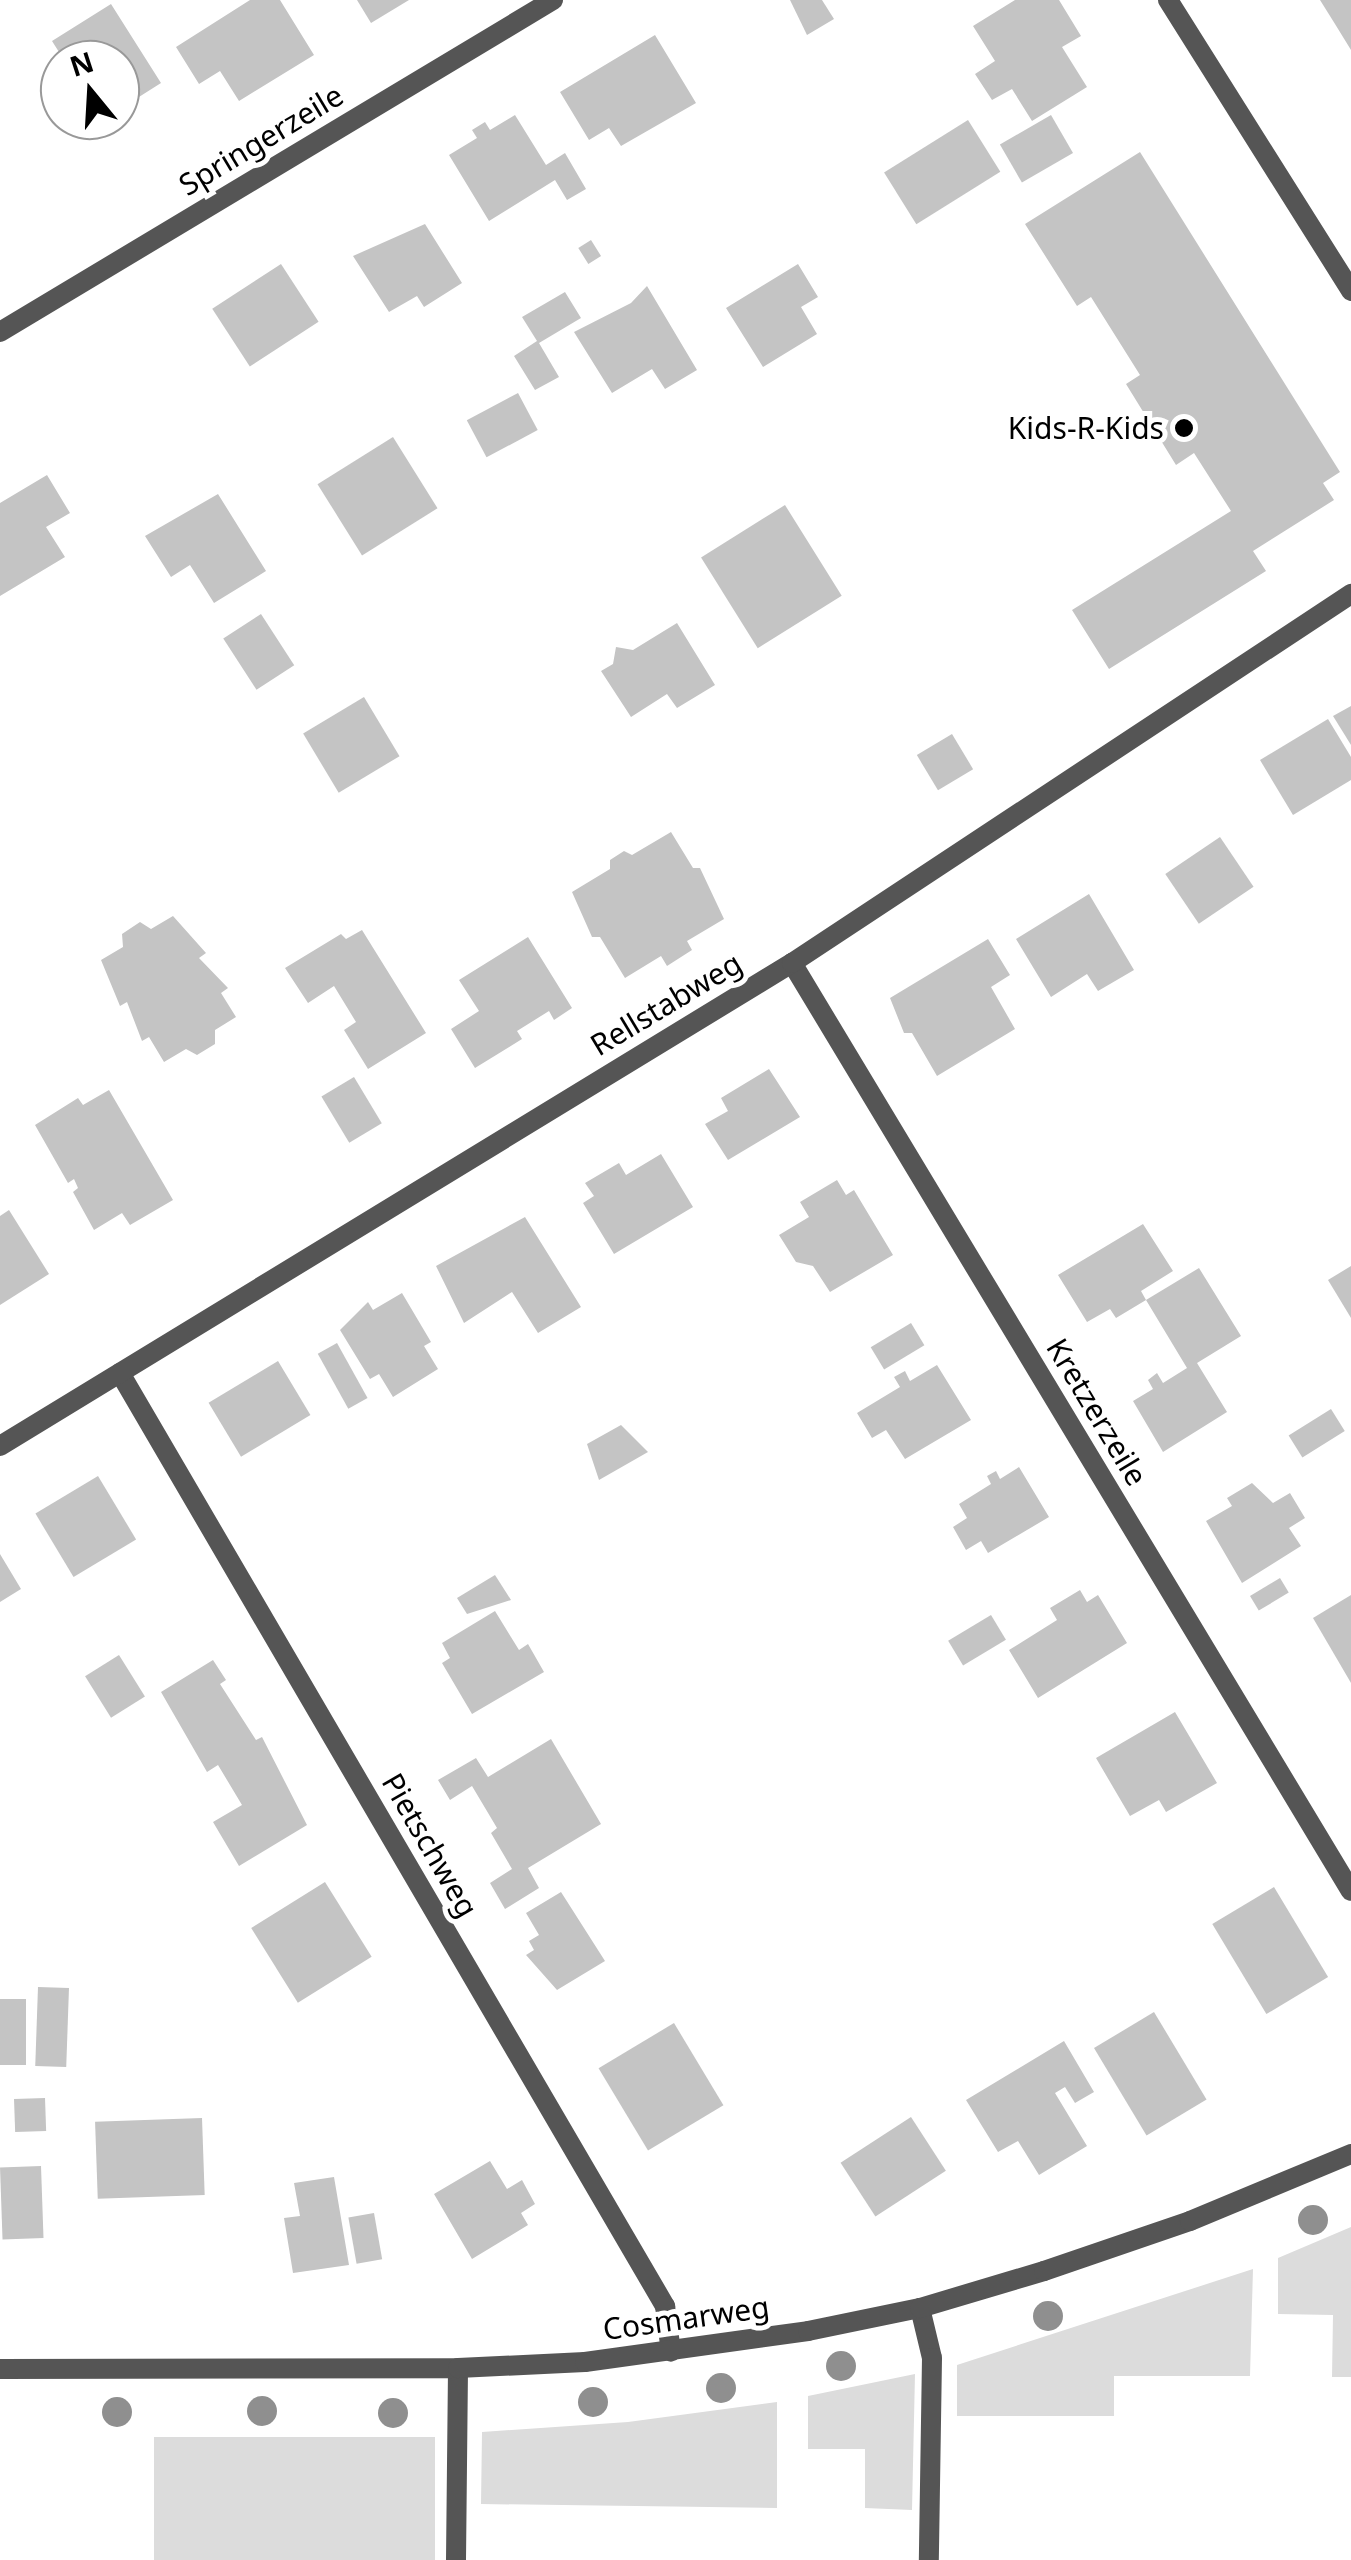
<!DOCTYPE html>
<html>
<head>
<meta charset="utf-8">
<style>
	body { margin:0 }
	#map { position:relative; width:1351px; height:2560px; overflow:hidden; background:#fff; font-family:"Noto Sans",sans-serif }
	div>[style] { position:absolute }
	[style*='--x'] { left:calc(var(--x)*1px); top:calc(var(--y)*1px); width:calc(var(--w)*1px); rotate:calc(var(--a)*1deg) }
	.green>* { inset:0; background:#dcdcdc; transform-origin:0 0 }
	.building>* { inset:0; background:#c4c4c4; transform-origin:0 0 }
	.service>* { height:20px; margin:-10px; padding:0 10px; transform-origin:10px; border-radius:10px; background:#555 }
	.minor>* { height:20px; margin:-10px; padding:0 10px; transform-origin:10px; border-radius:10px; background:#555 }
	.tertiary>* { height:20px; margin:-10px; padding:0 10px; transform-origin:10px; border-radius:10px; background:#555 }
	.trees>* { width:30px; height:30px; margin:-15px; border-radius:50%; background:#8f8f8f }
	.dots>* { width:28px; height:28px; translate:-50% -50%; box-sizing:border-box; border:5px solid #fff; border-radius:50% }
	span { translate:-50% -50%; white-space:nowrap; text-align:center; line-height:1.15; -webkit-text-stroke:10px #fff; paint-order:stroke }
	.street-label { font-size:30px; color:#000 }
	.poi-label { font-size:30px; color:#000 }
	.right { translate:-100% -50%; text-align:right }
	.north { position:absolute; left:40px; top:40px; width:100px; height:100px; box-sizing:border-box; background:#fff; border:2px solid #999; border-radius:50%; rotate:342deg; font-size:28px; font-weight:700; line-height:40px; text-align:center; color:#000 }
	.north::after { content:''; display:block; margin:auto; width:35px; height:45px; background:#000; clip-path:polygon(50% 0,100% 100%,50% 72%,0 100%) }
</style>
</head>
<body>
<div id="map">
	<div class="green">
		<i style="clip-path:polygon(1351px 2227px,1351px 2377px,1332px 2377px,1333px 2315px,1278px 2314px,1278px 2258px)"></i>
		<i style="clip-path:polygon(1253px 2269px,1250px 2376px,1114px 2376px,1114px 2416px,957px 2416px,957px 2365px)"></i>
		<i style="clip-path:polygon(915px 2374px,912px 2510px,865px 2508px,865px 2449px,808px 2449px,808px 2396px)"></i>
		<i style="clip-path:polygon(777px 2402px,777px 2508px,481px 2504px,482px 2432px,628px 2422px)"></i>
		<i style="left:154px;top:2437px;width:281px;height:123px"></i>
	</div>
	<div class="building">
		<i style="clip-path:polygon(250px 0,280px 0,314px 55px,239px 101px,220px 71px,199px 84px,176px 47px)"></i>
		<i style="clip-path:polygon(357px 0,409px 0,371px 23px)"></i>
		<i style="clip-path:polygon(790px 0,822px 0,834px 19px,807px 35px)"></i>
		<i style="clip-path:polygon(1015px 0,1059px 0,1081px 36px,1062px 47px,1087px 87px,1032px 121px,1012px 89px,992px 100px,975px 74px,995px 61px,973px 26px)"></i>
		<i style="clip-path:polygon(1320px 0,1351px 0,1351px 50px,1335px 24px)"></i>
		<i style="clip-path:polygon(111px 4px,161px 83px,120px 109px,120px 60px,64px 60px,52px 41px)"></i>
		<i style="clip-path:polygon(655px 35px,696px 103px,621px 146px,609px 128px,589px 140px,560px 92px)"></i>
		<i style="clip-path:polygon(515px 115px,546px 165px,565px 153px,586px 189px,567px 200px,555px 180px,489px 221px,449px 155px,477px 138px,472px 130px,485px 122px,490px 130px)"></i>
		<i style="left:1051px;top:115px;width:44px;height:59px;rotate:60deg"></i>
		<i style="left:968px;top:120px;width:61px;height:99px;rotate:58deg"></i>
		<i style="clip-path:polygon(1140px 152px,1340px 472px,1323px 483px,1334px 500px,1253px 551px,1266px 571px,1109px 669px,1072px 610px,1231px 511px,1194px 453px,1176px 465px,1126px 384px,1140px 375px,1091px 297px,1077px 306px,1025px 224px)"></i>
		<i style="clip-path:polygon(425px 224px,462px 283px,424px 307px,417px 296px,389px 312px,353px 256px)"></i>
		<i style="left:591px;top:240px;width:19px;height:15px;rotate:58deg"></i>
		<i style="left:281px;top:264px;width:69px;height:82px;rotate:57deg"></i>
		<i style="clip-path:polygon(798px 264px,818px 297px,801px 307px,817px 334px,763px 367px,726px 308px)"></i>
		<i style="clip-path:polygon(647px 286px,697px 370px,665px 389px,652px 369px,612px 393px,574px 332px,631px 303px)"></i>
		<i style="clip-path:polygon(565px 292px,581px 318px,539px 343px,559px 377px,535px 390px,514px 356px,537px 341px,522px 317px)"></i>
		<i style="left:518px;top:393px;width:42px;height:58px;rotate:62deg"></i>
		<i style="left:393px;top:437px;width:84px;height:89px;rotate:58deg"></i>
		<i style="clip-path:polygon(47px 475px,70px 513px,46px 527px,65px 557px,0 596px,0 503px)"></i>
		<i style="clip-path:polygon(218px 494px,266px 571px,214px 603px,190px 565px,171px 577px,145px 536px)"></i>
		<i style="left:785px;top:505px;width:107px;height:99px;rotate:58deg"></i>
		<i style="left:261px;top:614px;width:61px;height:45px;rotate:57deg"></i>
		<i style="clip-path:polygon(677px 623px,715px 685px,677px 708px,667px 694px,631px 717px,601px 671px,613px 664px,616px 647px,633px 650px)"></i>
		<i style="left:364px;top:697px;width:69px;height:71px;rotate:59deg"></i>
		<i style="clip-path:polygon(1351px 706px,1351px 745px,1333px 716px)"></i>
		<i style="clip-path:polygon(1328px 719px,1351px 757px,1351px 780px,1293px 815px,1260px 760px)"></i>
		<i style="left:952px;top:734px;width:41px;height:41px;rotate:59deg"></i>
		<i style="clip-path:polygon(671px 832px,693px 868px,700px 868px,724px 919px,687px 941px,692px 950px,667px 966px,661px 956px,625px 978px,600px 937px,592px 937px,572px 892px,610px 869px,610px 860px,624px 851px,632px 855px)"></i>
		<i style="left:1220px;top:837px;width:60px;height:66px;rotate:56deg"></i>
		<i style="clip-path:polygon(1089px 894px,1134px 970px,1098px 991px,1087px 974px,1051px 997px,1016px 939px)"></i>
		<i style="clip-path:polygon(173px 916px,206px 953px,199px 958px,228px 988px,221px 993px,236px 1017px,215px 1030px,215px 1044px,197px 1055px,186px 1049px,164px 1062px,149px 1037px,142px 1041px,127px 1002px,120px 1006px,101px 960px,123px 947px,122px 934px,140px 922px,151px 929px)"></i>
		<i style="clip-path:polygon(362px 930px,426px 1033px,368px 1069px,344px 1030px,356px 1022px,334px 986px,308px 1003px,285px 968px,341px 934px,346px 939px)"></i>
		<i style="clip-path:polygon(528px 937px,572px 1008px,554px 1020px,549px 1011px,517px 1031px,522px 1039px,475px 1068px,451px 1029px,479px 1011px,459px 980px)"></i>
		<i style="clip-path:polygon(988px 939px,1010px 975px,991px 987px,1015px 1029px,937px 1076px,912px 1033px,904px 1033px,890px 998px)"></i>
		<i style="clip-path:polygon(769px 1069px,800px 1117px,728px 1160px,705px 1124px,728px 1111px,721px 1098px)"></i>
		<i style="left:354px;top:1077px;width:54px;height:38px;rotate:59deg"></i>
		<i style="clip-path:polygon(109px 1090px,173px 1200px,130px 1225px,122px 1213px,94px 1230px,73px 1192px,78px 1188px,74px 1179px,68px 1183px,35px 1125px,78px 1098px,83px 1105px)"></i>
		<i style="clip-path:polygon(661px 1154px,693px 1207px,614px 1254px,583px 1203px,594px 1196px,585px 1183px,619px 1163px,626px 1175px)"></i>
		<i style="clip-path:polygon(837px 1180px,846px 1195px,854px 1190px,893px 1255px,830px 1292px,813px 1266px,796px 1262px,779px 1235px,809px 1217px,800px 1202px)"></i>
		<i style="clip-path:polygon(9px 1210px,49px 1274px,0 1305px,0 1216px)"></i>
		<i style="clip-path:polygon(525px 1217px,581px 1307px,538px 1333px,512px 1292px,464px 1323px,436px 1266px)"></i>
		<i style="clip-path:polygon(1143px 1224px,1173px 1271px,1141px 1291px,1146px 1300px,1116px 1318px,1110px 1309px,1087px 1322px,1058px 1275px)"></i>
		<i style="clip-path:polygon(1351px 1266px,1351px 1318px,1328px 1280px)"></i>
		<i style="clip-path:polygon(1199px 1268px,1241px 1336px,1197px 1363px,1227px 1412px,1163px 1452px,1133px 1401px,1153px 1389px,1148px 1380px,1157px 1373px,1163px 1383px,1187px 1368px,1146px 1300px)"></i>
		<i style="clip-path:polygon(402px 1293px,431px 1342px,424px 1346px,438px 1369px,393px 1397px,379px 1374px,370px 1379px,340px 1330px,368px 1302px,373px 1310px)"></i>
		<i style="left:911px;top:1323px;width:26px;height:47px;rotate:59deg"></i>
		<i style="left:337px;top:1343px;width:63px;height:22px;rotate:61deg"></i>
		<i style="left:278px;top:1361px;width:63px;height:81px;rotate:59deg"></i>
		<i style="clip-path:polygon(937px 1365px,971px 1420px,905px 1459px,886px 1430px,872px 1438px,857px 1413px,900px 1387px,894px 1377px,905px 1371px,910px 1381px)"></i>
		<i style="left:1331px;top:1409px;width:26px;height:50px;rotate:58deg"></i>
		<i style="clip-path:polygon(621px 1425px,648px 1452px,599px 1480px,587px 1444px)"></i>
		<i style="clip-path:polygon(1019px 1467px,1049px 1517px,988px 1553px,981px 1541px,966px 1550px,953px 1527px,967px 1518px,959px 1504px,991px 1484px,987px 1476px,996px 1471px,1000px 1479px)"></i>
		<i style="left:98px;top:1476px;width:74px;height:73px;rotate:59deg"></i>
		<i style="clip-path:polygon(1252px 1483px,1273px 1503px,1290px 1493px,1305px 1518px,1289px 1528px,1301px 1546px,1242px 1583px,1206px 1521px,1232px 1506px,1227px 1498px)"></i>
		<i style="clip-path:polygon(0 1554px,21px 1589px,0 1602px)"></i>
		<i style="clip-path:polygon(495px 1575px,511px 1600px,467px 1614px,457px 1598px)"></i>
		<i style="left:1280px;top:1578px;width:17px;height:35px;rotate:59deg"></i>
		<i style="clip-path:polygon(1080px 1590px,1087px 1602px,1098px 1595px,1127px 1643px,1038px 1698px,1009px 1650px,1057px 1620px,1050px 1608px)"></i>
		<i style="clip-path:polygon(1351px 1595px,1351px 1683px,1313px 1618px)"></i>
		<i style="clip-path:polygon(495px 1611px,519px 1650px,528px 1644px,544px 1672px,472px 1714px,442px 1663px,450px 1658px,442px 1643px)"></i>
		<i style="left:991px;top:1615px;width:29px;height:50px;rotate:59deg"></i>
		<i style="left:119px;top:1655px;width:49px;height:40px;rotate:58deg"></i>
		<i style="clip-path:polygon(213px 1660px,226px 1680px,220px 1684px,256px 1740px,262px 1737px,307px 1825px,239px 1866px,213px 1822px,242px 1805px,218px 1765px,207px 1772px,161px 1692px)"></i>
		<i style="clip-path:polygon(1175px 1712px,1217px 1783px,1166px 1812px,1159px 1800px,1130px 1816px,1096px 1758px)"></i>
		<i style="clip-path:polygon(551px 1739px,601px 1824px,528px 1868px,539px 1888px,505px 1909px,490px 1883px,512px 1869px,491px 1833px,497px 1828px,472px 1786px,450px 1800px,438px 1780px,476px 1758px,488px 1777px)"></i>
		<i style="left:325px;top:1882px;width:88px;height:87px;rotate:58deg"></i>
		<i style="left:1274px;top:1887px;width:105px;height:72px;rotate:59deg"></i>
		<i style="clip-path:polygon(561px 1892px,605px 1961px,557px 1990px,526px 1955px,534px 1950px,529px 1941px,539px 1935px,526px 1913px)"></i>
		<i style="left:38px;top:1987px;width:31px;height:79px;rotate:2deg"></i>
		<i style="left:26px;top:1999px;width:66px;height:26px;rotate:90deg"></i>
		<i style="left:1154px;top:2012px;width:102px;height:70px;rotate:59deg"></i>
		<i style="left:674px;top:2023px;width:96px;height:88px;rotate:59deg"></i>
		<i style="clip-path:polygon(1064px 2041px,1094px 2092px,1075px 2103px,1065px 2087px,1055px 2093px,1087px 2146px,1039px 2175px,1018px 2141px,998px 2152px,966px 2100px)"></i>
		<i style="left:45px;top:2098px;width:33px;height:31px;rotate:88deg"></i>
		<i style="left:911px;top:2117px;width:64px;height:84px;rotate:57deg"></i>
		<i style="left:202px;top:2118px;width:77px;height:107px;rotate:88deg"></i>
		<i style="clip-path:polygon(490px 2161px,507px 2189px,522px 2180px,535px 2204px,521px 2213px,528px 2225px,472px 2259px,434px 2194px)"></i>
		<i style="left:41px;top:2166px;width:72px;height:41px;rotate:88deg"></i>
		<i style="clip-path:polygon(334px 2177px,349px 2265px,293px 2273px,284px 2218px,300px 2216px,294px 2183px)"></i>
		<i style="left:374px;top:2213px;width:47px;height:26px;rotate:80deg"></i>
	</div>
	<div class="service">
		<i style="--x:920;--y:2308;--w:51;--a:76.5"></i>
		<i style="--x:932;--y:2358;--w:202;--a:90.9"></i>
		<i style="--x:456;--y:2560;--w:192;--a:-89.4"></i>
	</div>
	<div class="minor">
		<i style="--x:0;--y:332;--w:645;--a:-30.98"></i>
		<i style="--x:792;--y:963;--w:1083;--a:58.94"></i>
		<i style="--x:120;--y:1373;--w:1081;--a:59.71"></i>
		<i style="--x:665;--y:2306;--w:46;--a:82.6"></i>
		<i style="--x:0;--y:1446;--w:928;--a:-31.38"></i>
		<i style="--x:792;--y:963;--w:670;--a:-33.43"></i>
		<i style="--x:0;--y:2369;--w:458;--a:-0.1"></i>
		<i style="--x:458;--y:2368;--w:127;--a:-2.7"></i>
		<i style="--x:585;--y:2362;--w:225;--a:-7.9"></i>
		<i style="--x:808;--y:2331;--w:114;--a:-11.6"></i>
		<i style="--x:920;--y:2308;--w:129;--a:-16.6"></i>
		<i style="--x:1044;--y:2271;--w:154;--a:-18.9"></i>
		<i style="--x:1190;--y:2221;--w:174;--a:-22.6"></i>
	</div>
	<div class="tertiary">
		<i style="--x:1168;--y:0;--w:344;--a:57.8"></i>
	</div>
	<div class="trees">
		<i style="left:1313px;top:2220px"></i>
		<i style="left:1048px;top:2316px"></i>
		<i style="left:841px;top:2366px"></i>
		<i style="left:721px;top:2388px"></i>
		<i style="left:593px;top:2402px"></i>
		<i style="left:262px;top:2411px"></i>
		<i style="left:117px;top:2412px"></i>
		<i style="left:393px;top:2413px"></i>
	</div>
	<div class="dots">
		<i style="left:1184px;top:428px;background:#000"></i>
	</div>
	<div class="street-label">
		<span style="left:261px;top:140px;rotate:-31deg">Springerzeile</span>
		<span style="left:666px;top:1004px;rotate:-31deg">Rellstabweg</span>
		<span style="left:1097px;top:1412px;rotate:59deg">Kretzerzeile</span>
		<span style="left:430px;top:1845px;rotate:60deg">Pietschweg</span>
		<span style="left:686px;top:2318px;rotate:-8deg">Cosmarweg</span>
	</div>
	<div class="poi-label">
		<span class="right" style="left:1164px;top:428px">Kids-R-Kids</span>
	</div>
	<div class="north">N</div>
</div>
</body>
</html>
